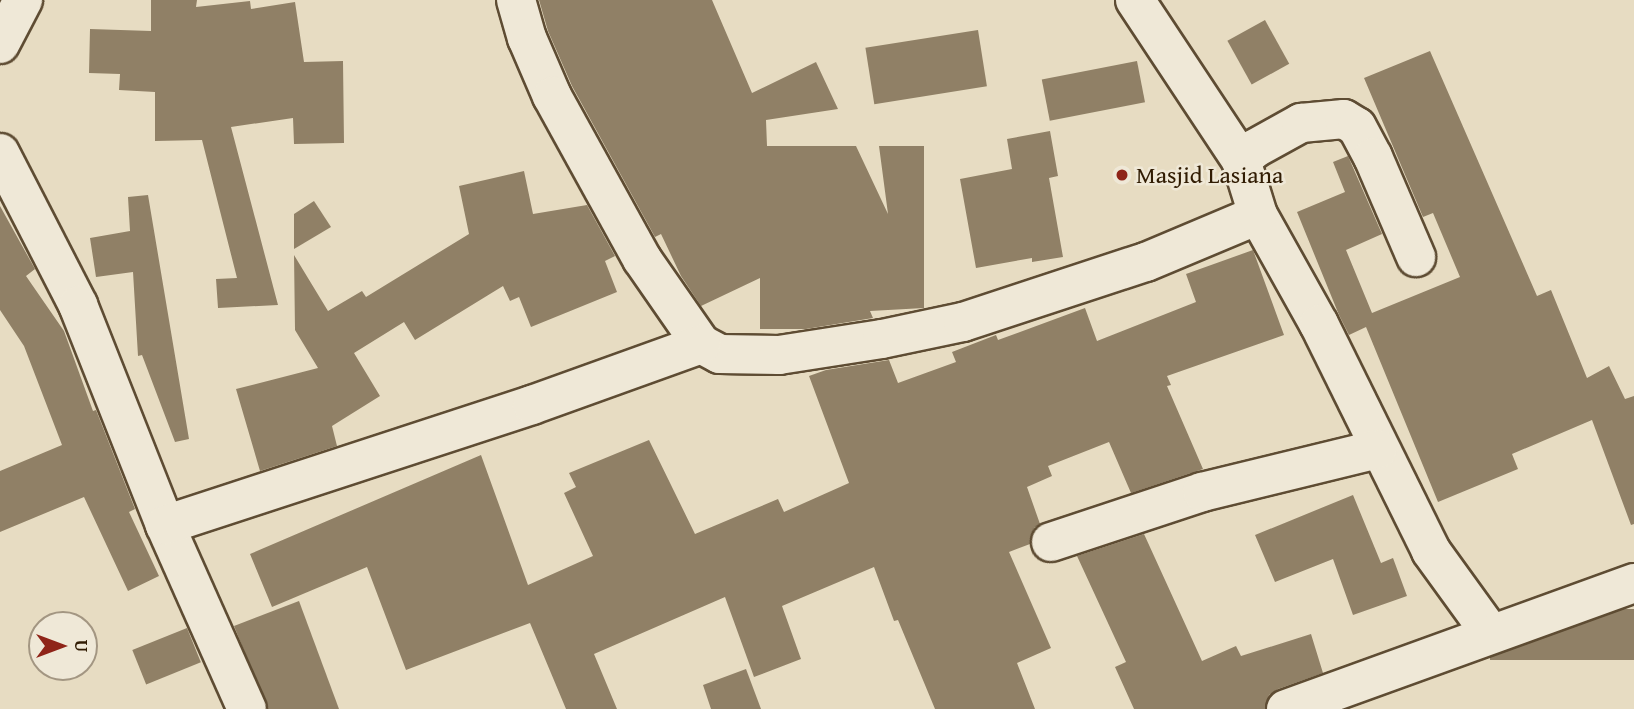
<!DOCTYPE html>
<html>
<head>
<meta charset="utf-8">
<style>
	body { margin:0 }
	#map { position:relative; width:1634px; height:709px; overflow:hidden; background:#e7dcc2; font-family:"Gentium Book Plus",serif }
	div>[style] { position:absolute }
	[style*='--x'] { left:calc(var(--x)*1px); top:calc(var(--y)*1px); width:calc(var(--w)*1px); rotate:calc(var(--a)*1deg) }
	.building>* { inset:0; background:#908066; transform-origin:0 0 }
	.roads { filter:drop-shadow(2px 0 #5e4c33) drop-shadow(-2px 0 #5e4c33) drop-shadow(0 2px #5e4c33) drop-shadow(0 -2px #5e4c33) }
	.street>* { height:38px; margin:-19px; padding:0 19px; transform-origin:19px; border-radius:19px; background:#efe8d7 }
	.secondary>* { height:38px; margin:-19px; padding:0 19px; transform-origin:19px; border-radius:19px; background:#efe8d7 }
	.dots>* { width:19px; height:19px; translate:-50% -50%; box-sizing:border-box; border:4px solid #efe8d7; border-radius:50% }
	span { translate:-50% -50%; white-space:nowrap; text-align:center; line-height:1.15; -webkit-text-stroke:5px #efe8d7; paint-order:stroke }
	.poi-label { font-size:24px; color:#311c03 }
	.left { translate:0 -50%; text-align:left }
	.north { position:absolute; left:28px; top:611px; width:70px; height:70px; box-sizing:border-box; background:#efe8d7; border:2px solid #a39682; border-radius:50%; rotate:90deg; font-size:19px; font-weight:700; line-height:28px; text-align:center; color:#311c03 }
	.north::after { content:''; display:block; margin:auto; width:24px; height:32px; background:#8f2418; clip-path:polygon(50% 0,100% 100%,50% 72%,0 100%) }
</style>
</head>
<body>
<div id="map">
	<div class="building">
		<i style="clip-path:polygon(151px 0,197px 0,196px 7px,250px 1px,251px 9px,295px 2px,304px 62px,343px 61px,344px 143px,294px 144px,293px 118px,231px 127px,278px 305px,218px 308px,216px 279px,237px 278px,202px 140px,155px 141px,155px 92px,119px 90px,120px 74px,89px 73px,90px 29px,151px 31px)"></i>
		<i style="clip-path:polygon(539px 0,712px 0,752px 93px,816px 62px,838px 109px,766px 120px,767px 146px,856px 146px,888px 214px,879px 146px,924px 146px,924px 308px,870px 311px,873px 318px,806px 329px,760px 329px,760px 278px,701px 306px,681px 276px,661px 234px,655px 237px,572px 86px,548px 31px)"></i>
		<i style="left:1265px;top:20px;width:50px;height:43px;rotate:61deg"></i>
		<i style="left:978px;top:30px;width:57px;height:114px;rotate:81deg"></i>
		<i style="clip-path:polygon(1430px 51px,1537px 296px,1551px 290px,1587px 378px,1609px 366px,1625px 399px,1634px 396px,1634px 524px,1631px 525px,1592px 420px,1512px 454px,1518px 469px,1438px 502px,1366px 327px,1349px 335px,1339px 315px,1297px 212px,1345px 192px,1333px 162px,1348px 156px,1382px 234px,1346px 250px,1372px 313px,1460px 277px,1433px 213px,1423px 217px,1364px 78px)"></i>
		<i style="left:1137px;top:61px;width:42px;height:97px;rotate:79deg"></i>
		<i style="clip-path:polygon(1050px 131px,1058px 176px,1049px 178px,1063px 257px,1032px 262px,1032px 258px,976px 268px,960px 179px,1012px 169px,1007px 139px)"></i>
		<i style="clip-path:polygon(524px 171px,533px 214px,587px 205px,615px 256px,605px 261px,617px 292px,531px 327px,519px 297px,510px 301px,503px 286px,415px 340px,404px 322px,354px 353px,380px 396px,332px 426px,337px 446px,260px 471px,236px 389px,318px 368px,295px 330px,294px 255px,328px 311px,362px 291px,366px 297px,469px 234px,459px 186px)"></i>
		<i style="clip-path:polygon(148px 195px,189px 439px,175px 442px,142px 355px,138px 356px,133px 272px,96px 277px,90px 238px,130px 231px,128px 197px)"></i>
		<i style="clip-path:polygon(314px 201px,331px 227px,294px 249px,294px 214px)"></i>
		<i style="clip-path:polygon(0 206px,35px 269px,26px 276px,64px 331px,93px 411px,96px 410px,135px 509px,129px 512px,159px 576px,128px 591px,84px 497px,0 532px,0 471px,62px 445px,24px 346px,0 310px)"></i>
		<i style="clip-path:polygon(1253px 250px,1284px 335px,1167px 376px,1171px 385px,1167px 386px,1203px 469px,1131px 493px,1109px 442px,1048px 466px,1052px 476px,1027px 487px,1040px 524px,1034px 528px,1030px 544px,1009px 552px,1051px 648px,1017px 663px,1035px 709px,935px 709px,898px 620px,894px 621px,874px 567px,782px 606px,801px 659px,754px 677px,725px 597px,594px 654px,617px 709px,566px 709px,530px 623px,406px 670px,367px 567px,272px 607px,250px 554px,481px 455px,528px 585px,593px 556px,564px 493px,576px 487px,569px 473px,649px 440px,695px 534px,778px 499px,784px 512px,849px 483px,809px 376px,826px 370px,889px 360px,898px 383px,956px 362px,952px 352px,996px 335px,998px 340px,1085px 308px,1097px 341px,1196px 302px,1186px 274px)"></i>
		<i style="clip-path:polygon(1353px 495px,1381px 563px,1393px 558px,1407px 596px,1353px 615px,1333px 559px,1275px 582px,1255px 535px)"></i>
		<i style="clip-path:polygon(1144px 534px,1202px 661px,1236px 646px,1241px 656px,1311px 634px,1323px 673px,1278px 689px,1269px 695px,1265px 709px,1134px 709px,1115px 667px,1126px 662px,1077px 556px)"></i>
		<i style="clip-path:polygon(299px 601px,339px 709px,268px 709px,234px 626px)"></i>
		<i style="left:1634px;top:609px;width:51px;height:144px;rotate:90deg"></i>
		<i style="left:187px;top:628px;width:37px;height:59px;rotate:68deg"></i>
		<i style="clip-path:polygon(746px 669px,761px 709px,711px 709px,703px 685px)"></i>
	</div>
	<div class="roads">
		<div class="street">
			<i style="--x:516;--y:0;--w:40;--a:74"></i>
			<i style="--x:527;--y:38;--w:63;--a:66.7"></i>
			<i style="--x:552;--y:96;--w:186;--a:61.1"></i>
			<i style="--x:642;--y:259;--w:103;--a:55.2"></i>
			<i style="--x:701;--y:344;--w:21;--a:28"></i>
			<i style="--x:720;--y:354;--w:59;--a:1"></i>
			<i style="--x:779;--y:355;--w:104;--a:-8.8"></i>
			<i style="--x:882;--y:339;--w:83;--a:-11.9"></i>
			<i style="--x:963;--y:322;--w:193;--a:-18.2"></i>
			<i style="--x:1146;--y:262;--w:121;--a:-22.8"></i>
			<i style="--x:1258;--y:215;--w:125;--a:60.8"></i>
			<i style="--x:1319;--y:324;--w:253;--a:63.7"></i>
			<i style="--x:1431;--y:551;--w:102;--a:54.1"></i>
			<i style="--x:1135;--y:0;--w:192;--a:56.5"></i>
			<i style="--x:0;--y:44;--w:50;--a:-62.4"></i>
			<i style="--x:0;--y:153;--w:171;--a:62.8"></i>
			<i style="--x:78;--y:305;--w:237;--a:68.4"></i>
			<i style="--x:165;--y:525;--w:201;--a:66"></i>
			<i style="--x:1258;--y:215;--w:58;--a:-107.2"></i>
			<i style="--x:1241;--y:160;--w:17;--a:-40"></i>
			<i style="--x:1254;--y:149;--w:54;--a:-29"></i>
			<i style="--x:1301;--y:123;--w:43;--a:-5.3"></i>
			<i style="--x:1344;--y:119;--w:15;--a:32"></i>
			<i style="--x:1357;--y:127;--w:34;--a:62"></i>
			<i style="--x:1373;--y:157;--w:109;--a:66.7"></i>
			<i style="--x:165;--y:525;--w:386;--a:-18.1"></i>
			<i style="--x:532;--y:405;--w:180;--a:-19.8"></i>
			<i style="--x:1051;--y:542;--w:159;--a:-18.3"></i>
			<i style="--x:1202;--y:492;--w:181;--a:-13.7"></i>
		</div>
		<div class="secondary">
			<i style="--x:1286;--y:709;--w:370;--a:-19.9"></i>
		</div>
	</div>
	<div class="dots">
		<i style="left:1122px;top:175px;background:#8f2418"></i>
	</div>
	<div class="poi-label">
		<span class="left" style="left:1136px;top:175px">Masjid Lasiana</span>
	</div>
	<div class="north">U</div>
</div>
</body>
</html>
